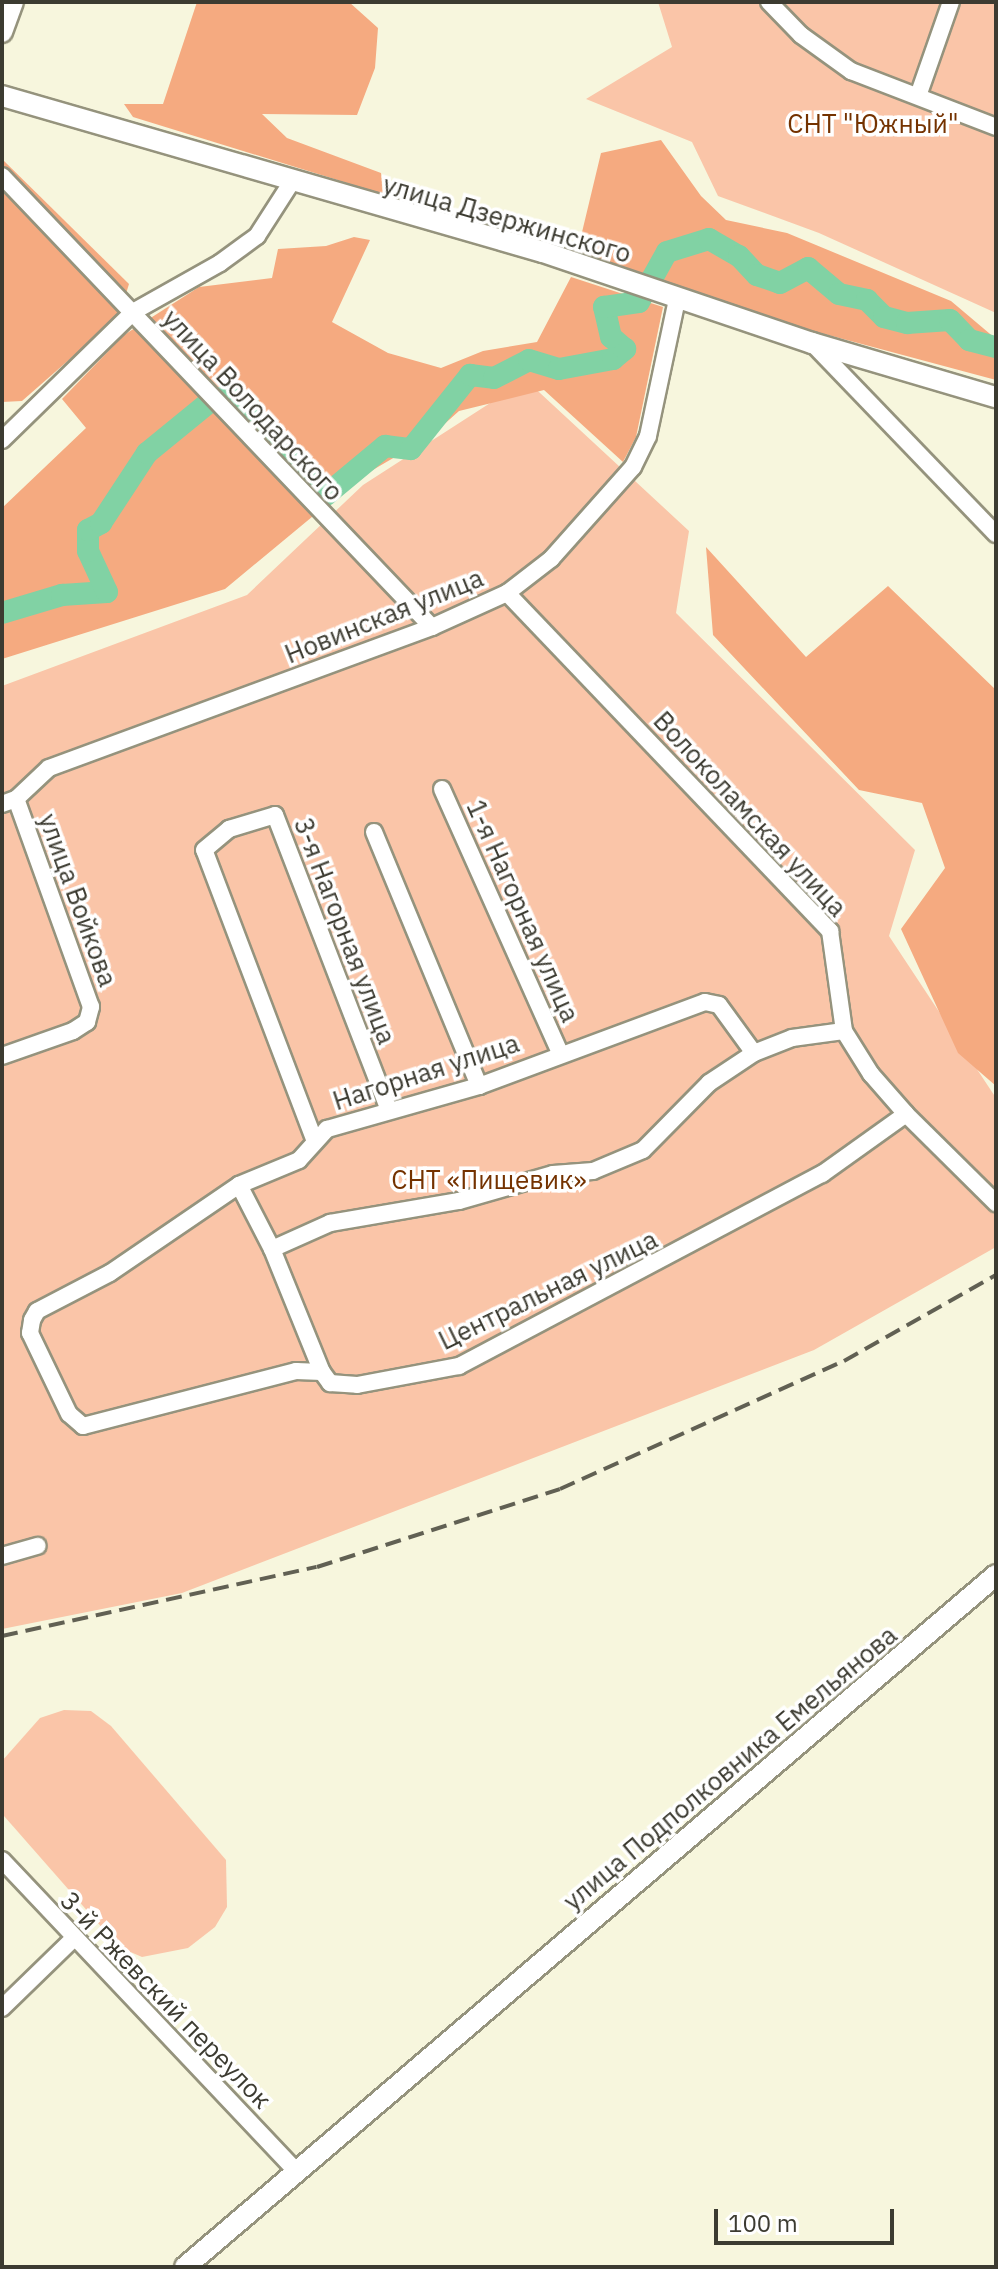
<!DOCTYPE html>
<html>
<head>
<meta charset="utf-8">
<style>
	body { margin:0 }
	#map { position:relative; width:998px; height:2269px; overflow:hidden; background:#f7f6dd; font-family:"IBM Plex Sans",sans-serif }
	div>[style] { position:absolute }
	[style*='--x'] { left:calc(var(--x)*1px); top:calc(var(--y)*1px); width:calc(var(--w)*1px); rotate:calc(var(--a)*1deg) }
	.green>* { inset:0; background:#fac5a8 }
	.forest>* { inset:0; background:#f5aa80 }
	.river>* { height:22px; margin:-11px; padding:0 11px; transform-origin:11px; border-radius:11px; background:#81d2a4 }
	.roads { filter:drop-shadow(2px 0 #95937d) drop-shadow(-2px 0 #95937d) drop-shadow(0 2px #95937d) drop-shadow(0 -2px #95937d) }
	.minor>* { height:16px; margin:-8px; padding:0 8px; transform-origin:8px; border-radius:8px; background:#fff }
	.major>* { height:20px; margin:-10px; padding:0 10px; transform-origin:10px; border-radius:10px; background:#fff }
	.rail>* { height:4px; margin-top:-2px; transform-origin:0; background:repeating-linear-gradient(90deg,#616053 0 16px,transparent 0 24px) }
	span { translate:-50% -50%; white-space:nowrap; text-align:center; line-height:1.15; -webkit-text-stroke:7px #fff; paint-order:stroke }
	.park-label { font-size:26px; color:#743200 }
	.street-label { font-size:26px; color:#3c3b31 }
	.frame { position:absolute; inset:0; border:4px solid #3c3b31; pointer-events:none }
	.scale { position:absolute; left:714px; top:2209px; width:180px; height:36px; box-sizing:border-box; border:4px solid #3c3b31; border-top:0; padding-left:10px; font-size:24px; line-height:28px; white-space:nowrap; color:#3c3b31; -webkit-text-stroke:6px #fff; paint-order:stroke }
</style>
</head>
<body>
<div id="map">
	<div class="green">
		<i style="clip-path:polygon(658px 2px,996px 2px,996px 313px,819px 233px,718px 196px,692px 142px,586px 99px,672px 47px)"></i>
		<i style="clip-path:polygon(526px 380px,689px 531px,676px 613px,915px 850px,889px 936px,996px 1098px,996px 1247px,814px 1350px,182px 1593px,2px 1629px,2px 686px,247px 595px,363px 485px)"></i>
		<i style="clip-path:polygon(64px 1710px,91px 1711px,111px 1726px,226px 1860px,227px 1907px,215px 1927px,188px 1948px,142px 1957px,119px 1947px,4px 1816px,2px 1761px,40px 1718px)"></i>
	</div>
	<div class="forest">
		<i style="clip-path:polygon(197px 2px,349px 2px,378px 28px,375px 68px,357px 115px,262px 114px,287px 138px,381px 173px,383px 194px,133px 117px,124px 104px,163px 104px)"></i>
		<i style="clip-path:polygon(661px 140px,701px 196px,726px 220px,787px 233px,951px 301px,996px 339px,996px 380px,754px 315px,577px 253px,601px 153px)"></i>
		<i style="clip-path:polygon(2px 159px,129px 284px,119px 316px,22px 401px,2px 402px)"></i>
		<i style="clip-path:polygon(354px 237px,370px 240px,332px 322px,388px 353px,441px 368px,483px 351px,537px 342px,571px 277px,663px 307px,636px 437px,623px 462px,544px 390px,459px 411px,431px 436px,359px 478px,225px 589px,2px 659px,2px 508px,86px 428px,62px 399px,124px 335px,199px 287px,272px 278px,278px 249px,326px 246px)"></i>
		<i style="clip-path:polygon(706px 547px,806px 657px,888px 586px,996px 690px,996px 1086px,958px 1053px,901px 929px,945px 868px,922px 803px,859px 790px,713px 635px)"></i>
	</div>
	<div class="river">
		<i style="--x:2;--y:613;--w:63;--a:-16.7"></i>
		<i style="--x:62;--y:595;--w:45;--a:-3.8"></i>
		<i style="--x:107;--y:592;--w:45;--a:-114.9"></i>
		<i style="--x:88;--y:551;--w:21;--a:-90"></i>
		<i style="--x:88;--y:530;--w:15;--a:-28"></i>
		<i style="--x:101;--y:523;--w:84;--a:-56.7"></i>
		<i style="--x:147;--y:453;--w:85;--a:-39.3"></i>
		<i style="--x:213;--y:399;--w:21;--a:-8"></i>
		<i style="--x:234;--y:396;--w:16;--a:30"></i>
		<i style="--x:248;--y:404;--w:46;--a:62.9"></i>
		<i style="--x:269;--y:445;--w:33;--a:33"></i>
		<i style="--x:297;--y:463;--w:43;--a:47.8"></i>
		<i style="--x:326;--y:495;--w:77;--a:-39.7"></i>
		<i style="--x:385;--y:446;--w:26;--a:7"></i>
		<i style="--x:411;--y:449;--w:95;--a:-51.4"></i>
		<i style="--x:470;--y:375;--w:24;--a:7"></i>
		<i style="--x:494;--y:378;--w:39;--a:-27"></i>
		<i style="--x:529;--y:360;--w:31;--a:17"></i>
		<i style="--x:559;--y:369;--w:55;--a:-10.5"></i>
		<i style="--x:613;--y:359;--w:16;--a:-40"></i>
		<i style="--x:625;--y:349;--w:18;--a:-139"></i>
		<i style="--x:611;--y:337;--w:31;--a:-103"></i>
		<i style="--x:604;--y:307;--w:35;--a:-8"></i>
		<i style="--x:639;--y:302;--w:57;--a:-60.8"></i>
		<i style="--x:667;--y:252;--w:44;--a:-17.2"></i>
		<i style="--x:709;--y:239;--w:34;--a:30"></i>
		<i style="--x:739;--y:256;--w:26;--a:47"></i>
		<i style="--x:757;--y:275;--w:24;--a:19"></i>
		<i style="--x:780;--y:283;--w:32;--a:-28"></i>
		<i style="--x:808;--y:268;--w:40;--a:40"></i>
		<i style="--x:839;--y:294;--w:29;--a:12"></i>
		<i style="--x:867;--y:300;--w:24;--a:45"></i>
		<i style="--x:884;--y:317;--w:24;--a:15"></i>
		<i style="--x:907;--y:323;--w:43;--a:-4"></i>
		<i style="--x:950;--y:320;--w:28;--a:46"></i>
		<i style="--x:969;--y:340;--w:28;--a:15"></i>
	</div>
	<div class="roads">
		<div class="minor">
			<i style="--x:769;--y:2;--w:46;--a:45.9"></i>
			<i style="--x:801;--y:35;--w:62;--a:35.8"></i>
			<i style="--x:851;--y:71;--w:155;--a:21.1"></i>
			<i style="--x:918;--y:96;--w:100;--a:-70.7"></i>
			<i style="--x:2;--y:176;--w:623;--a:46.37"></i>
			<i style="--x:812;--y:343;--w:265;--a:46.1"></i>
			<i style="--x:2;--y:440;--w:183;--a:-44.3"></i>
			<i style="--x:133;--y:312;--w:100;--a:-29.4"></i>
			<i style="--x:220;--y:263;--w:46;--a:-36.1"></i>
			<i style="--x:257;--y:236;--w:63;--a:-57.3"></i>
			<i style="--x:507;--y:593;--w:468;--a:46.3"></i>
			<i style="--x:830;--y:931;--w:101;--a:82"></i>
			<i style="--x:844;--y:1031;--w:51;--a:57.9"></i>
			<i style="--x:871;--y:1074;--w:53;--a:48.8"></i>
			<i style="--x:906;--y:1114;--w:127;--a:44.7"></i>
			<i style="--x:442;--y:789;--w:289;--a:65.9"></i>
			<i style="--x:2;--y:804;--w:15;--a:-20"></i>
			<i style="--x:16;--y:799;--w:45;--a:-43.2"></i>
			<i style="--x:49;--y:768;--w:408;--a:-20.2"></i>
			<i style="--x:432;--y:627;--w:82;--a:-24.4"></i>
			<i style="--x:507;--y:593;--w:56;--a:-37.7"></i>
			<i style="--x:551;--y:559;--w:123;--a:-48.3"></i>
			<i style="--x:633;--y:467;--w:34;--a:-64"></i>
			<i style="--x:648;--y:436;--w:140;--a:-78"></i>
			<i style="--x:374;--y:832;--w:275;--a:67.5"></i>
			<i style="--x:2;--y:1056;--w:75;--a:-19.4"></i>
			<i style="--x:73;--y:1031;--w:17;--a:-33"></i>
			<i style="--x:87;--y:1022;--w:16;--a:-75"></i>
			<i style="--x:91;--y:1007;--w:221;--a:-109.8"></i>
			<i style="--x:314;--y:1139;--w:309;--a:-110.8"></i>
			<i style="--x:204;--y:850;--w:33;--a:-40"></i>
			<i style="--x:229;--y:829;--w:48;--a:-16.9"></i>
			<i style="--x:275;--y:815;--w:314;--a:68.9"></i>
			<i style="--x:239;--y:1185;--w:72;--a:62.7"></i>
			<i style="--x:272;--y:1249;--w:133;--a:67.9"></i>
			<i style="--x:322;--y:1372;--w:14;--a:54"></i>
			<i style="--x:330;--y:1383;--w:27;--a:4"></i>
			<i style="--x:357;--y:1385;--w:104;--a:-10.6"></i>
			<i style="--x:459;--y:1366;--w:411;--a:-27.9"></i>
			<i style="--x:822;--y:1174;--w:103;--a:-35.5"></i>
			<i style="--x:272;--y:1249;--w:64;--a:-24.1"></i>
			<i style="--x:330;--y:1223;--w:131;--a:-9.7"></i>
			<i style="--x:459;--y:1201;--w:98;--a:-16"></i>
			<i style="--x:553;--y:1174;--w:40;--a:-4.3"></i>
			<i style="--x:593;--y:1171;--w:54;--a:-22.8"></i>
			<i style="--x:643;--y:1150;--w:94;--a:-45.4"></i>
			<i style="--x:709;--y:1083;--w:54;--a:-33.7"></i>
			<i style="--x:754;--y:1053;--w:41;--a:-21.5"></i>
			<i style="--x:792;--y:1038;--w:52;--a:-7.7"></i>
			<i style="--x:322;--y:1372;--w:26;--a:-178"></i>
			<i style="--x:296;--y:1371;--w:220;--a:165.5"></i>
			<i style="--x:83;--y:1426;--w:18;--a:-139"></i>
			<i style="--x:69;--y:1414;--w:90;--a:-115.7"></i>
			<i style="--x:30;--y:1333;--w:13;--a:-81"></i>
			<i style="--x:32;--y:1320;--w:10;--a:-61"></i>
			<i style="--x:37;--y:1311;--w:82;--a:-27.5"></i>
			<i style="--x:110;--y:1273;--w:156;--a:-34.3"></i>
			<i style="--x:239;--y:1185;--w:65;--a:-22.6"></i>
			<i style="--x:299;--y:1160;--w:42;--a:-47.9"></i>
			<i style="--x:327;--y:1129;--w:158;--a:-15.8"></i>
			<i style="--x:479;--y:1086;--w:241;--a:-20.4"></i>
			<i style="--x:705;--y:1002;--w:14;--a:12"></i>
			<i style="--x:719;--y:1005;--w:59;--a:53.9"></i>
			<i style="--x:2;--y:1556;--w:37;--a:-16"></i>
			<i style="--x:2;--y:1860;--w:428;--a:46.6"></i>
			<i style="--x:2;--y:2008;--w:98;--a:-44.2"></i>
		</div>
		<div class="major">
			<i style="--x:2;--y:32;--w:32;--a:-70"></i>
			<i style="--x:2;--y:96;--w:563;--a:16.09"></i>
			<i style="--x:543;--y:252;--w:284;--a:18.7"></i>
			<i style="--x:812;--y:343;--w:192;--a:16.4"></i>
			<i style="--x:185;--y:2267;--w:1066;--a:-40.47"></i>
		</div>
	</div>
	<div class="rail">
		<i style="--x:2;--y:1636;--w:322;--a:-12.4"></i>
		<i style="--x:317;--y:1567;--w:255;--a:-17.8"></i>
		<i style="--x:560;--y:1489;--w:312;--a:-24.3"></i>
		<i style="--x:844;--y:1361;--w:175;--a:-29.5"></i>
	</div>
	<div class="park-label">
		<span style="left:873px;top:124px">СНТ "Южный"</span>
		<span style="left:489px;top:1180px">СНТ «Пищевик»</span>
	</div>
	<div class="street-label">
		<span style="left:507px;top:219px;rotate:16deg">улица Дзержинского</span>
		<span style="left:253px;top:405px;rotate:47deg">улица Володарского</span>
		<span style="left:384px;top:616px;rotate:-22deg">Новинская улица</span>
		<span style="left:750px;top:814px;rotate:47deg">Волоколамская улица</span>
		<span style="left:78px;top:900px;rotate:70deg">улица Войкова</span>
		<span style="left:523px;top:911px;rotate:66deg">1-я Нагорная улица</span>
		<span style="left:345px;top:931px;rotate:69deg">3-я Нагорная улица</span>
		<span style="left:426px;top:1072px;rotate:-18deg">Нагорная улица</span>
		<span style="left:548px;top:1290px;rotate:-26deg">Центральная улица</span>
		<span style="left:730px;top:1768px;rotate:-40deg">улица Подполковника Емельянова</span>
		<span style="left:166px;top:2000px;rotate:46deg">3-й Ржевский переулок</span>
	</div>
	<div class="frame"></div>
	<div class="scale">100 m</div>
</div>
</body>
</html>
